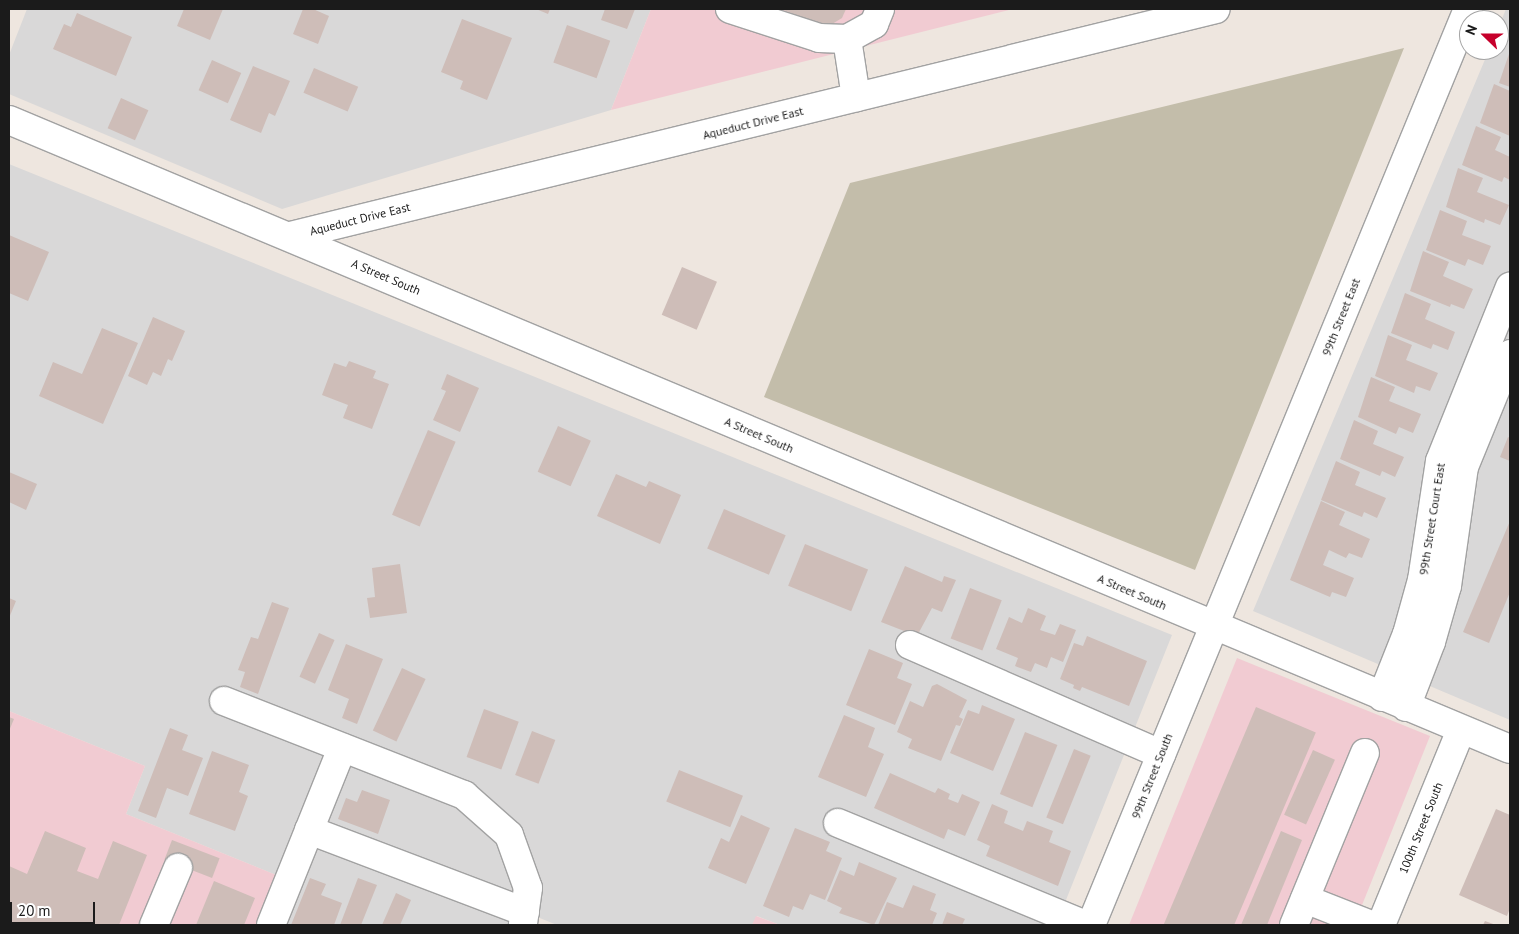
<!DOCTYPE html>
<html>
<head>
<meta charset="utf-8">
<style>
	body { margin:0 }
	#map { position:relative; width:1519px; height:934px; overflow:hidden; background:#eee6df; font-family:"PT Sans",sans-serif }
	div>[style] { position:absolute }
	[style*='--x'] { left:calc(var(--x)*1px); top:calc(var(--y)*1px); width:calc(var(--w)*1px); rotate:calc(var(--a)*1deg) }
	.residential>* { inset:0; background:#d9d8d8 }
	.commercial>* { inset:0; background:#f1cbd2 }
	.construction>* { inset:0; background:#c3bdaa }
	.building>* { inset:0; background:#cebdb8; transform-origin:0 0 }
	.roads { filter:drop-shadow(1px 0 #a2a2a2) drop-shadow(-1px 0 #a2a2a2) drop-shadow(0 1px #a2a2a2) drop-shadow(0 -1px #a2a2a2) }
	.minor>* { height:28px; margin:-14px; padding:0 14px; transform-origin:14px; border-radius:14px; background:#fff }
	span { translate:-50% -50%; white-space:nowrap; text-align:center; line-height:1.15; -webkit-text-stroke:4px #fff; paint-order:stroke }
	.street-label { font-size:12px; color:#1b1b1b }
	.frame { position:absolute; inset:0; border:10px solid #1b1b1b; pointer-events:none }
	.north { position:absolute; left:1459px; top:10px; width:50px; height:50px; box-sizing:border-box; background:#fff; border:1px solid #a4a4a4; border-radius:50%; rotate:292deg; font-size:14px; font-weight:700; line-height:20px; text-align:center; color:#1b1b1b }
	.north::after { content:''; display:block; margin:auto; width:18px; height:22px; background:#c6002b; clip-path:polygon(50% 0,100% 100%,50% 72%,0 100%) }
	.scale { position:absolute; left:10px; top:902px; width:85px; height:22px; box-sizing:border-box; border:2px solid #1b1b1b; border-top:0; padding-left:6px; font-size:15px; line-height:18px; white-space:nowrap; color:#1b1b1b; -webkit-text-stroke:4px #fff; paint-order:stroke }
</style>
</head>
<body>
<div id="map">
	<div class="residential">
		<i style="clip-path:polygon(27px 9px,651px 9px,611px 110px,282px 209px,9px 94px,9px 55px)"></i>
		<i style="clip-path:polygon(1506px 9px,1510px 9px,1510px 720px,1253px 611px,1489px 50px,1499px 50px,1499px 26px)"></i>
		<i style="clip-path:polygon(9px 164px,1172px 635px,1056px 925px,780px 925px,757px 916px,752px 925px,557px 925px,520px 910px,513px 925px,267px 925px,286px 879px,126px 814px,145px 766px,9px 711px)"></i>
	</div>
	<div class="commercial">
		<i style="clip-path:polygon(651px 9px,1013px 9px,611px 110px)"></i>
		<i style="clip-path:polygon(1237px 658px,1430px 736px,1354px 925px,1129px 925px)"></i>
		<i style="clip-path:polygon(9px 711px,145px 766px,126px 814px,286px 879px,267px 925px,9px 925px)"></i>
		<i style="clip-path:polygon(756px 916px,780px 925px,752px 925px)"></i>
	</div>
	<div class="construction">
		<i style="clip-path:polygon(1404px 48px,1195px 570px,764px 397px,850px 183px)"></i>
	</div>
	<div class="building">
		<i style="clip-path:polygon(184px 9px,223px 9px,210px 40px,177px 26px)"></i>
		<i style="clip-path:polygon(303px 9px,313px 9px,329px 16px,318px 44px,293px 34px)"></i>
		<i style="clip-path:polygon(536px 9px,550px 9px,548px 14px)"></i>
		<i style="clip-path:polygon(605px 9px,635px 9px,627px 29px,601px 20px)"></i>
		<i style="clip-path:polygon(781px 9px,846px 9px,842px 18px,827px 27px)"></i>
		<i style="clip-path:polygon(77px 13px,132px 37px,116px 76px,53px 49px,64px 24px,71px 27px)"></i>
		<i style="clip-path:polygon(462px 19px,512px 38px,487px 100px,460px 89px,463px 81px,441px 72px)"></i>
		<i style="left:567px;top:25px;width:46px;height:40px;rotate:20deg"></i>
		<i style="clip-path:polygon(1510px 51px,1510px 87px,1499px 83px)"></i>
		<i style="left:212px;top:60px;width:32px;height:33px;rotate:24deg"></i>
		<i style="clip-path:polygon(253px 66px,290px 81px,275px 116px,269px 113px,261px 133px,230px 120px)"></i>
		<i style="left:314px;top:68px;width:48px;height:27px;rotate:23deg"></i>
		<i style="clip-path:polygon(1494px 84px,1510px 91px,1510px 136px,1480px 123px)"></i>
		<i style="left:121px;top:98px;width:30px;height:33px;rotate:24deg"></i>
		<i style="clip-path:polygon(1476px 126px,1501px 137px,1495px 150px,1510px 157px,1510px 180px,1504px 177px,1502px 182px,1462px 165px)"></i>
		<i style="clip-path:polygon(1458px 168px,1483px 178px,1477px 192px,1509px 205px,1500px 225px,1485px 219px,1484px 223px,1446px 207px)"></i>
		<i style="clip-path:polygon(1440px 210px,1467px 221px,1462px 235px,1491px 246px,1483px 265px,1468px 259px,1465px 266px,1426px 250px)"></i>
		<i style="clip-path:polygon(9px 235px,49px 252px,28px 301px,9px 293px)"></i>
		<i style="clip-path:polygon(1423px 251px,1449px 262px,1443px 276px,1473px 289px,1464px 309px,1451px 304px,1450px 307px,1410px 291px)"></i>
		<i style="left:682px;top:267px;width:38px;height:52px;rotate:23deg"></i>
		<i style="clip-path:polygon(1405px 293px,1431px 304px,1425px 319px,1455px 332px,1448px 350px,1433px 344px,1431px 349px,1391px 333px)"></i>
		<i style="clip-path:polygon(153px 317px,185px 331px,172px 361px,168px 359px,161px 376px,153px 372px,147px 385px,128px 376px)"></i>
		<i style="clip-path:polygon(102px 328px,138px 343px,103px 424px,39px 396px,53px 362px,82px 374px)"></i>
		<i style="clip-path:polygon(1388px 335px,1412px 345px,1406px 360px,1438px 373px,1430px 391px,1416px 386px,1414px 393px,1375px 376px)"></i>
		<i style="clip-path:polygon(349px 361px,376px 371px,373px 378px,389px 384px,372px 429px,343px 418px,348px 405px,322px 395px,334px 363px,346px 367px)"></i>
		<i style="clip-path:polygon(447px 374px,479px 388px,460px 432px,433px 420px,446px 391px,441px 389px)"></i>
		<i style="clip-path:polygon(1371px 377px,1395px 387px,1389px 401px,1421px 414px,1413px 433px,1399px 427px,1396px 434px,1358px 417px)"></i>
		<i style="clip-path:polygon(1354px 420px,1378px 431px,1373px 444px,1404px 457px,1395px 477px,1382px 471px,1380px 476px,1340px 459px)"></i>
		<i style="left:558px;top:426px;width:36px;height:50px;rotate:24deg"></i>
		<i style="left:428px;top:430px;width:30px;height:92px;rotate:23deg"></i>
		<i style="clip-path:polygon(1508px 437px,1510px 438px,1510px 461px,1500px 457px)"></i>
		<i style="clip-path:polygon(1336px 461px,1360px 472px,1355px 485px,1386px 498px,1377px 518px,1364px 512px,1362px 517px,1321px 500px)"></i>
		<i style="clip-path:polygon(9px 472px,37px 484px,26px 510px,9px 502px)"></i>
		<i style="clip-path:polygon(616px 474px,646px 487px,649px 481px,681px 495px,660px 544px,597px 516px)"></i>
		<i style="clip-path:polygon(1321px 501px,1345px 512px,1339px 525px,1370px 539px,1362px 558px,1349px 553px,1346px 558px,1329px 550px,1323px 565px,1354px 578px,1346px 597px,1332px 592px,1330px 597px,1290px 580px)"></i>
		<i style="left:724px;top:509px;width:67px;height:43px;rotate:23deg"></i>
		<i style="clip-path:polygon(1510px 521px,1510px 592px,1489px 643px,1463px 632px)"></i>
		<i style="left:805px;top:544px;width:68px;height:45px;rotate:22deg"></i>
		<i style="clip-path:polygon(400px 564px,407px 613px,370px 618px,367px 598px,375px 597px,372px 568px)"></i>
		<i style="clip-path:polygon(905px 566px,942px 582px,944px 576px,956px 580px,942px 612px,932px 608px,917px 636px,881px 622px)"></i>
		<i style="left:970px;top:588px;width:34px;height:54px;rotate:21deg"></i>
		<i style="clip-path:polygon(9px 598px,16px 601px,9px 618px)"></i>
		<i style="clip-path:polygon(272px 602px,289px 608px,258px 694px,240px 687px,245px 672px,238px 670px,251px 637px,258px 639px)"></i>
		<i style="clip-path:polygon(1028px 608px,1046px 616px,1040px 630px,1055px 635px,1060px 624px,1076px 630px,1063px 662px,1051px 657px,1047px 668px,1035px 663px,1031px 672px,1015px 666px,1018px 658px,996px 649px,1009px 617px,1022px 623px)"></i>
		<i style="left:319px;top:633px;width:17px;height:48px;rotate:24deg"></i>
		<i style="clip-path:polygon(1087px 636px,1147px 661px,1129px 706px,1082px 687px,1080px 691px,1073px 688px,1074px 685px,1060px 679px,1074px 643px,1083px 646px)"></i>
		<i style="clip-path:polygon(346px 644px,383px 659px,357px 724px,342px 718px,349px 699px,328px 690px)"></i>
		<i style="clip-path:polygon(869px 649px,903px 663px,897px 678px,912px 684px,895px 725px,846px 705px)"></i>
		<i style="left:402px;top:668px;width:26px;height:69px;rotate:25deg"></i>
		<i style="clip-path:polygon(937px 684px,967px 700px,959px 717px,963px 719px,960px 726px,956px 725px,941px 761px,908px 748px,912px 739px,897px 732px,910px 701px,923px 707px,932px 686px)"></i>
		<i style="clip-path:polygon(982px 705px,1015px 719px,993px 771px,950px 753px,968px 710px,979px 714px)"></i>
		<i style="left:1256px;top:707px;width:65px;height:236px;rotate:23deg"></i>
		<i style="left:484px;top:709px;width:37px;height:51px;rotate:20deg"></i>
		<i style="clip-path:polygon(844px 715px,875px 728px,868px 747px,884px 754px,866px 797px,818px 777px)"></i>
		<i style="clip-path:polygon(9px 717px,14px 719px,9px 731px)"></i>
		<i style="clip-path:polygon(170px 728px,188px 735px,182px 750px,203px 758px,188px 796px,167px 788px,156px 818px,138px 811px)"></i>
		<i style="left:532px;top:731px;width:25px;height:47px;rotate:21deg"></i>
		<i style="left:1025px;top:732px;width:35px;height:67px;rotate:22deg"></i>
		<i style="left:1074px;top:749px;width:18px;height:74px;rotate:22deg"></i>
		<i style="left:1313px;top:750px;width:24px;height:71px;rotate:24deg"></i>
		<i style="clip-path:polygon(212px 751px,249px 765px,239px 792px,248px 796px,235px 831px,189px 814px)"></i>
		<i style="left:679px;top:770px;width:69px;height:34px;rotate:22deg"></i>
		<i style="clip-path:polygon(890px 773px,935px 793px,938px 788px,950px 794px,948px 799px,958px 803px,962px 794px,980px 802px,965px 836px,948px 829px,944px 839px,874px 808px)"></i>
		<i style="clip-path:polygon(362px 790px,390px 800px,378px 834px,338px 819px,346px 798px,357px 802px)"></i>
		<i style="clip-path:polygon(992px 804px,1008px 811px,1004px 823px,1023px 831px,1027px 821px,1053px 831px,1049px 842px,1071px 851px,1058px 886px,986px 856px,990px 846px,977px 840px)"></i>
		<i style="clip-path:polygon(1496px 809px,1510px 815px,1510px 908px,1507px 916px,1459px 895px)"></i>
		<i style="clip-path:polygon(741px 815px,770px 828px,746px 884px,708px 868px,721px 838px,729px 842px)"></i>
		<i style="clip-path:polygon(795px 828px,830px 842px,826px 851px,842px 858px,825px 900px,810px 894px,803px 910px,793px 906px,789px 917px,763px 906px)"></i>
		<i style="clip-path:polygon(45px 831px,86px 848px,77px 871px,98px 879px,113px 841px,147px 855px,119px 925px,9px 925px,9px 866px,27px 874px)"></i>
		<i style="clip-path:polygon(1281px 831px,1302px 840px,1267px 925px,1241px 925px)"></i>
		<i style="left:172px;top:840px;width:51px;height:21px;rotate:21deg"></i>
		<i style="clip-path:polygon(859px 862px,897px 878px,874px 925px,839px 913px,842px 908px,827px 901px,840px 870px,854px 876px)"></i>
		<i style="clip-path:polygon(310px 878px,326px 884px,321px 895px,342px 903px,334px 925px,291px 925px)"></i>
		<i style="clip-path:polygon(358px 878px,377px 885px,361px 925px,340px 925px)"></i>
		<i style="clip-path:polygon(214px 881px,255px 898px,244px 925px,196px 925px)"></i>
		<i style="clip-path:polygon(913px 885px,936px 894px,930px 910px,937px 913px,932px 925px,878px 925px,887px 902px,903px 908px)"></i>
		<i style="clip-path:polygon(396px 893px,411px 900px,400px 925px,382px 925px)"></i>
		<i style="clip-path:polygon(947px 912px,965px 919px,962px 925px,942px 925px)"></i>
		<i style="clip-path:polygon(1485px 921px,1496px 925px,1483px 925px)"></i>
	</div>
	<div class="roads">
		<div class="minor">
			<i style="--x:730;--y:9;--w:94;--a:18"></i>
			<i style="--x:819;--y:38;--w:28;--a:2"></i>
			<i style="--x:847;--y:39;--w:31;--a:-29"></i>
			<i style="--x:874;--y:24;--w:16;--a:-68"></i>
			<i style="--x:847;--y:39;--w:59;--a:81.2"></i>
			<i style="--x:9;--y:120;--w:1627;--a:22.74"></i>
			<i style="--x:290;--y:236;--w:953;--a:-13.77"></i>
			<i style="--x:910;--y:645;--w:274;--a:23.5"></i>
			<i style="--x:1382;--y:697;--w:68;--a:-68.4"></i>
			<i style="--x:1407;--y:634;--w:56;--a:-74.5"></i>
			<i style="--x:1422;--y:580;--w:120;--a:-81.4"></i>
			<i style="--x:1440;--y:461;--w:188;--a:-68.1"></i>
			<i style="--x:224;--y:701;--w:258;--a:21.4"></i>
			<i style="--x:464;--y:795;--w:60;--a:41.6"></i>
			<i style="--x:509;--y:835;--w:56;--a:70.3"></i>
			<i style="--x:528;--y:888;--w:37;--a:98"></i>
			<i style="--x:1406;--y:707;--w:70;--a:-69"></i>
			<i style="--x:1431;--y:642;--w:58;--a:-74.1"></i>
			<i style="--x:1447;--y:586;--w:120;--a:-81.9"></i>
			<i style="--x:1464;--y:467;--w:122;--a:-67.8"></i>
			<i style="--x:838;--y:823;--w:268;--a:22.4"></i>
			<i style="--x:309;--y:830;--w:231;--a:20.8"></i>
			<i style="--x:1305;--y:899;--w:71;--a:21.5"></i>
			<i style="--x:154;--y:925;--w:62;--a:-67.2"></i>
			<i style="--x:271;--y:925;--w:191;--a:-68.1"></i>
			<i style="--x:1091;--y:925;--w:991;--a:-67.63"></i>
			<i style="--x:1294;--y:925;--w:186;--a:-67.6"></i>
			<i style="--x:1381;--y:925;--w:211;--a:-67.7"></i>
		</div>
	</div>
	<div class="street-label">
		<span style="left:753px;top:123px;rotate:-14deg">Aqueduct Drive East</span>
		<span style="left:360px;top:219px;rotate:-14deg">Aqueduct Drive East</span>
		<span style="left:386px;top:277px;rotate:23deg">A Street South</span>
		<span style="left:1341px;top:317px;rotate:-68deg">99th Street East</span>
		<span style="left:759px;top:435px;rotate:23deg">A Street South</span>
		<span style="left:1432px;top:519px;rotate:-81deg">99th Street Court East</span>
		<span style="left:1132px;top:592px;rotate:23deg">A Street South</span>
		<span style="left:1152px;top:776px;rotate:-68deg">99th Street South</span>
		<span style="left:1421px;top:828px;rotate:-68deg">100th Street South</span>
	</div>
	<div class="frame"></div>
	<div class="north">N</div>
	<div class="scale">20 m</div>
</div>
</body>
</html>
